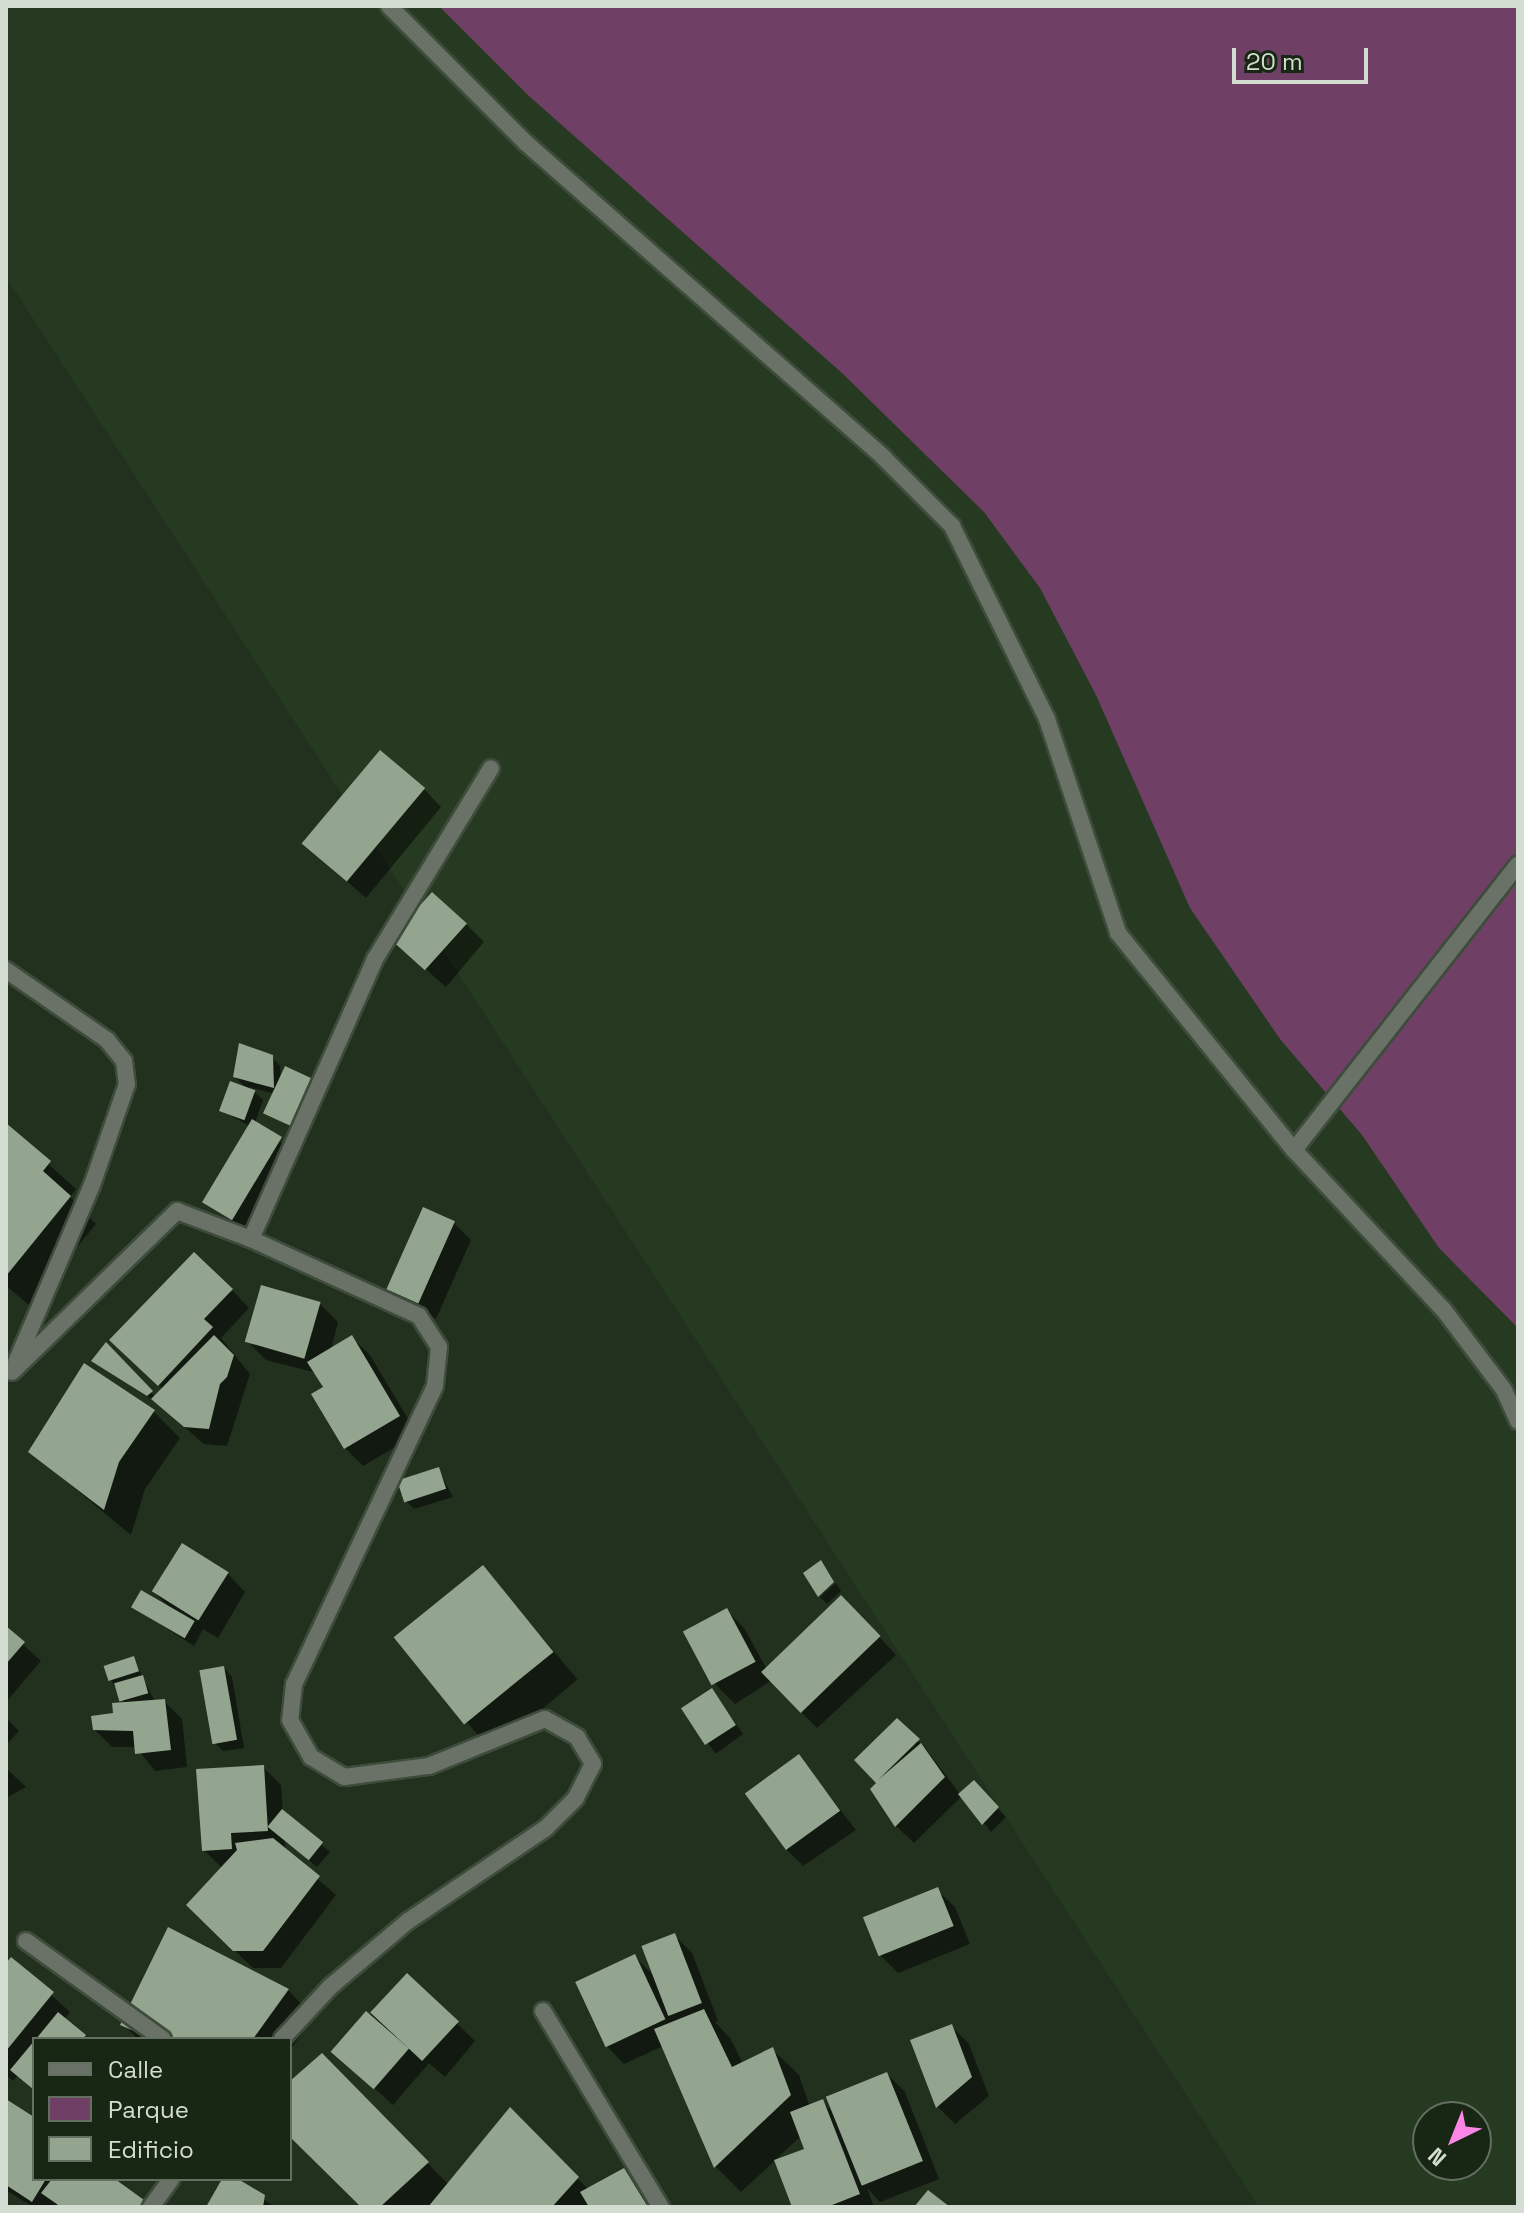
<!DOCTYPE html>
<html>
<head>
<meta charset="utf-8">
<style>
	body { margin:0 }
	#map { position:relative; width:1524px; height:2213px; overflow:hidden; background:#22301e; font-family:"Space Grotesk",sans-serif }
	div>[style] { position:absolute }
	[style*='--x'] { left:calc(var(--x)*1px); top:calc(var(--y)*1px); width:calc(var(--w)*1px); rotate:calc(var(--a)*1deg) }
	.built>* { inset:0; background:#263a21 }
	.green>* { inset:0; background:#703f66 }
	.shadow>* { inset:0; background:#0007; transform-origin:0 0 }
	.building>* { inset:0; background:#93a58f; transform-origin:0 0 }
	.roads { filter:drop-shadow(2px 0 #3e4c3b) drop-shadow(-2px 0 #3e4c3b) drop-shadow(0 2px #3e4c3b) drop-shadow(0 -2px #3e4c3b) }
	.lane>* { height:16px; margin:-8px; padding:0 8px; transform-origin:8px; border-radius:8px; background:#6a7268 }
	.street>* { height:16px; margin:-8px; padding:0 8px; transform-origin:8px; border-radius:8px; background:#6a7268 }
	span { translate:-50% -50%; white-space:nowrap; text-align:center; line-height:1.15; -webkit-text-stroke:8px #182614; paint-order:stroke }
	.frame { position:absolute; inset:0; border:8px solid #d4ddd1; pointer-events:none }
	.legend { position:absolute; left:32px; top:2037px; width:260px; height:144px; box-sizing:border-box; background:#182614; border:2px solid #636f60; margin:0; padding:10px 14px; list-style:none; font-size:24px; color:#d4ddd1 }
	.legend li { display:flex; align-items:center; gap:16px; height:40px }
	.legend b { width:40px; border:2px solid #636f60 }
	.north { position:absolute; left:1412px; top:2101px; width:80px; height:80px; box-sizing:border-box; background:#182614; border:2px solid #636f60; border-radius:50%; rotate:223deg; font-size:22px; font-weight:700; line-height:32px; text-align:center; color:#d4ddd1 }
	.north::after { content:''; display:block; margin:auto; width:28px; height:36px; background:#fb86e5; clip-path:polygon(50% 0,100% 100%,50% 72%,0 100%) }
	.scale { position:absolute; left:1232px; top:48px; width:136px; height:36px; box-sizing:border-box; border:4px solid #d4ddd1; border-top:0; padding-left:10px; font-size:24px; line-height:28px; white-space:nowrap; color:#d4ddd1; -webkit-text-stroke:6px #182614; paint-order:stroke }
</style>
</head>
<body>
<div id="map">
	<div class="built">
		<i style="clip-path:polygon(evenodd,6px 6px,1518px 6px,1518px 2207px,1259px 2207px,6px 277px,6px 6px,1428px 2117px,1476px 2117px,1476px 2165px,1428px 2165px,1428px 2117px)"></i>
	</div>
	<div class="green">
		<i style="clip-path:polygon(439px 6px,1518px 6px,1518px 1328px,1439px 1248px,1362px 1135px,1280px 1039px,1190px 908px,1096px 695px,1040px 588px,984px 512px,842px 373px,529px 96px)"></i>
	</div>
	<div class="shadow">
		<i style="clip-path:polygon(424px 789px,441px 807px,366px 898px,305px 844px)"></i>
		<i style="clip-path:polygon(466px 924px,484px 942px,446px 987px,394px 941px)"></i>
		<i style="clip-path:polygon(272px 1057px,280px 1066px,281px 1079px,312px 1081px,321px 1089px,301px 1133px,266px 1113px,275px 1094px,249px 1087px,263px 1100px,255px 1123px,299px 1156px,260px 1243px,215px 1208px,251px 1127px,221px 1110px,248px 1090px,235px 1077px)"></i>
		<i style="clip-path:polygon(6px 1126px,76px 1189px,70px 1197px,96px 1224px,29px 1305px,6px 1286px)"></i>
		<i style="clip-path:polygon(453px 1222px,471px 1240px,436px 1319px,407px 1306px,389px 1288px)"></i>
		<i style="clip-path:polygon(232px 1290px,249px 1308px,221px 1338px,250px 1374px,227px 1446px,204px 1444px,157px 1403px,93px 1361px,106px 1345px,155px 1397px,163px 1389px,112px 1340px)"></i>
		<i style="clip-path:polygon(320px 1304px,338px 1322px,331px 1350px,352px 1338px,370px 1355px,417px 1434px,363px 1466px,345px 1448px,317px 1373px,266px 1360px,248px 1342px)"></i>
		<i style="clip-path:polygon(153px 1411px,180px 1438px,145px 1489px,131px 1535px,31px 1452px)"></i>
		<i style="clip-path:polygon(438px 1469px,453px 1497px,414px 1509px,406px 1501px)"></i>
		<i style="left:483px;top:1567px;width:147px;height:112px;rotate:50deg"></i>
		<i style="clip-path:polygon(228px 1574px,245px 1592px,218px 1638px,203px 1629px,194px 1646px,133px 1607px,168px 1606px,154px 1592px)"></i>
		<i style="clip-path:polygon(836px 1583px,841px 1591px,827px 1604px,820px 1597px)"></i>
		<i style="clip-path:polygon(726px 1610px,744px 1628px,766px 1668px,859px 1615px,896px 1655px,817px 1728px,771px 1681px,735px 1704px,717px 1686px,688px 1635px)"></i>
		<i style="clip-path:polygon(6px 1629px,41px 1661px,6px 1702px)"></i>
		<i style="clip-path:polygon(133px 1658px,155px 1702px,164px 1701px,182px 1719px,187px 1767px,155px 1771px,136px 1747px,112px 1747px,94px 1729px,125px 1704px,110px 1678px)"></i>
		<i style="clip-path:polygon(224px 1668px,232px 1677px,244px 1748px,223px 1751px,215px 1743px)"></i>
		<i style="left:712px;top:1691px;width:53px;height:34px;rotate:54deg"></i>
		<i style="clip-path:polygon(6px 1718px,19px 1731px,6px 1745px)"></i>
		<i style="clip-path:polygon(897px 1721px,926px 1749px,960px 1794px,973px 1783px,1006px 1817px,991px 1832px,962px 1796px,914px 1843px,896px 1826px,879px 1783px,857px 1760px)"></i>
		<i style="clip-path:polygon(799px 1757px,856px 1830px,803px 1866px,785px 1848px)"></i>
		<i style="clip-path:polygon(263px 1767px,281px 1785px,283px 1812px,330px 1852px,317px 1867px,285px 1840px,285px 1851px,336px 1895px,281px 1968px,253px 1968px,206px 1923px,222px 1868px,204px 1850px)"></i>
		<i style="clip-path:polygon(6px 1768px,26px 1787px,6px 1798px)"></i>
		<i style="clip-path:polygon(937px 1890px,955px 1907px,970px 1944px,898px 1973px,880px 1955px)"></i>
		<i style="clip-path:polygon(169px 1930px,288px 1990px,314px 2017px,290px 2050px,290px 2039px,138px 2039px,123px 2024px)"></i>
		<i style="clip-path:polygon(674px 1935px,692px 1953px,718px 2021px,715px 2022px,730px 2038px,743px 2064px,772px 2049px,799px 2075px,810px 2107px,822px 2102px,835px 2114px,887px 2074px,905px 2092px,939px 2179px,880px 2202px,867px 2188px,874px 2207px,795px 2207px,806px 2150px,801px 2136px,741px 2192px,715px 2166px,663px 2046px,624px 2064px,607px 2046px,635px 1957px,656px 1978px)"></i>
		<i style="clip-path:polygon(12px 1960px,70px 2012px,64px 2020px,87px 2039px,34px 2039px,34px 2091px,18px 2075px,13px 2081px,6px 2075px,6px 1966px)"></i>
		<i style="clip-path:polygon(407px 1976px,475px 2041px,445px 2077px,429px 2063px,393px 2105px,334px 2052px)"></i>
		<i style="clip-path:polygon(951px 2026px,969px 2044px,989px 2096px,955px 2124px,938px 2107px,913px 2041px)"></i>
		<i style="clip-path:polygon(322px 2056px,449px 2185px,510px 2110px,589px 2190px,623px 2170px,653px 2207px,364px 2207px,290px 2135px,290px 2084px)"></i>
		<i style="clip-path:polygon(6px 2102px,34px 2120px,34px 2179px,112px 2179px,148px 2207px,33px 2207px,6px 2190px)"></i>
		<i style="clip-path:polygon(225px 2179px,234px 2179px,275px 2207px,209px 2207px)"></i>
	</div>
	<div class="building">
		<i style="left:380px;top:750px;width:59px;height:122px;rotate:40deg"></i>
		<i style="left:432px;top:892px;width:47px;height:63px;rotate:42deg"></i>
		<i style="clip-path:polygon(239px 1043px,273px 1055px,274px 1088px,233px 1077px)"></i>
		<i style="left:285px;top:1066px;width:31px;height:52px;rotate:25deg"></i>
		<i style="left:230px;top:1081px;width:27px;height:32px;rotate:20deg"></i>
		<i style="left:252px;top:1119px;width:35px;height:97px;rotate:31deg"></i>
		<i style="clip-path:polygon(6px 1123px,51px 1161px,43px 1171px,71px 1196px,6px 1276px)"></i>
		<i style="left:423px;top:1207px;width:35px;height:90px;rotate:24deg"></i>
		<i style="clip-path:polygon(194px 1252px,233px 1289px,204px 1319px,213px 1327px,158px 1386px,109px 1340px)"></i>
		<i style="left:261px;top:1285px;width:62px;height:59px;rotate:16deg"></i>
		<i style="clip-path:polygon(214px 1335px,234px 1355px,227px 1377px,220px 1384px,209px 1429px,184px 1427px,151px 1399px)"></i>
		<i style="clip-path:polygon(352px 1335px,400px 1416px,344px 1449px,311px 1394px,323px 1387px,307px 1362px)"></i>
		<i style="clip-path:polygon(106px 1342px,153px 1391px,147px 1396px,91px 1361px)"></i>
		<i style="clip-path:polygon(84px 1363px,155px 1410px,119px 1462px,104px 1510px,28px 1452px)"></i>
		<i style="left:439px;top:1467px;width:23px;height:44px;rotate:72deg"></i>
		<i style="left:182px;top:1543px;width:55px;height:57px;rotate:32deg"></i>
		<i style="clip-path:polygon(821px 1560px,834px 1582px,818px 1597px,803px 1573px)"></i>
		<i style="left:483px;top:1565px;width:112px;height:115px;rotate:51deg"></i>
		<i style="left:141px;top:1590px;width:62px;height:20px;rotate:30deg"></i>
		<i style="left:841px;top:1595px;width:57px;height:111px;rotate:46deg"></i>
		<i style="left:727px;top:1608px;width:61px;height:50px;rotate:62deg"></i>
		<i style="clip-path:polygon(6px 1626px,25px 1642px,6px 1664px)"></i>
		<i style="left:134px;top:1656px;width:16px;height:32px;rotate:72deg"></i>
		<i style="left:224px;top:1666px;width:75px;height:25px;rotate:80deg"></i>
		<i style="left:143px;top:1675px;width:19px;height:30px;rotate:74deg"></i>
		<i style="left:712px;top:1688px;width:44px;height:37px;rotate:57deg"></i>
		<i style="clip-path:polygon(165px 1699px,171px 1750px,135px 1754px,133px 1731px,93px 1730px,91px 1716px,113px 1713px,112px 1703px)"></i>
		<i style="clip-path:polygon(897px 1718px,920px 1739px,878px 1780px,921px 1743px,945px 1777px,895px 1827px,870px 1789px,876px 1783px,854px 1760px)"></i>
		<i style="left:799px;top:1754px;width:70px;height:67px;rotate:54deg"></i>
		<i style="clip-path:polygon(264px 1765px,268px 1831px,231px 1833px,232px 1849px,202px 1851px,196px 1769px)"></i>
		<i style="clip-path:polygon(974px 1780px,999px 1807px,982px 1825px,958px 1794px)"></i>
		<i style="left:282px;top:1809px;width:53px;height:23px;rotate:39deg"></i>
		<i style="clip-path:polygon(273px 1838px,320px 1876px,263px 1951px,233px 1951px,186px 1905px,237px 1850px,235px 1843px)"></i>
		<i style="left:938px;top:1887px;width:42px;height:81px;rotate:68deg"></i>
		<i style="clip-path:polygon(168px 1927px,289px 1989px,253px 2039px,153px 2039px,120px 2025px)"></i>
		<i style="left:675px;top:1933px;width:75px;height:36px;rotate:69deg"></i>
		<i style="left:635px;top:1954px;width:72px;height:66px;rotate:65deg"></i>
		<i style="clip-path:polygon(11px 1957px,54px 1992px,6px 2051px,6px 1963px)"></i>
		<i style="left:407px;top:1973px;width:71px;height:54px;rotate:43deg"></i>
		<i style="clip-path:polygon(704px 2009px,732px 2067px,773px 2047px,791px 2095px,714px 2168px,654px 2029px)"></i>
		<i style="left:366px;top:2011px;width:57px;height:54px;rotate:41deg"></i>
		<i style="clip-path:polygon(58px 2012px,86px 2035px,83px 2039px,36px 2039px)"></i>
		<i style="clip-path:polygon(952px 2024px,972px 2077px,936px 2108px,910px 2040px)"></i>
		<i style="clip-path:polygon(34px 2041px,34px 2090px,10px 2070px)"></i>
		<i style="clip-path:polygon(322px 2053px,429px 2162px,380px 2207px,361px 2207px,290px 2137px,290px 2081px)"></i>
		<i style="left:887px;top:2072px;width:96px;height:66px;rotate:68deg"></i>
		<i style="clip-path:polygon(6px 2099px,34px 2117px,34px 2179px,46px 2179px,32px 2202px,6px 2185px)"></i>
		<i style="clip-path:polygon(823px 2099px,860px 2194px,827px 2207px,792px 2207px,774px 2160px,804px 2149px,790px 2112px)"></i>
		<i style="clip-path:polygon(510px 2107px,579px 2177px,552px 2207px,428px 2207px)"></i>
		<i style="clip-path:polygon(624px 2168px,648px 2207px,589px 2207px,580px 2192px)"></i>
		<i style="clip-path:polygon(52px 2179px,115px 2179px,144px 2200px,139px 2207px,61px 2207px,41px 2193px)"></i>
		<i style="clip-path:polygon(222px 2179px,238px 2179px,265px 2195px,263px 2207px,206px 2207px)"></i>
		<i style="clip-path:polygon(928px 2190px,950px 2207px,914px 2207px)"></i>
	</div>
	<div class="roads">
		<div class="lane">
			<i style="--x:389;--y:6;--w:194;--a:45"></i>
			<i style="--x:526;--y:143;--w:475;--a:41.3"></i>
			<i style="--x:883;--y:457;--w:98;--a:45"></i>
			<i style="--x:952;--y:526;--w:215;--a:63.8"></i>
			<i style="--x:1047;--y:719;--w:225;--a:71.6"></i>
			<i style="--x:1118;--y:933;--w:279;--a:51"></i>
			<i style="--x:1294;--y:1150;--w:218;--a:46.9"></i>
			<i style="--x:1443;--y:1309;--w:101;--a:53"></i>
			<i style="--x:1504;--y:1390;--w:34;--a:66"></i>
			<i style="--x:1294;--y:1150;--w:363;--a:-51.9"></i>
		</div>
		<div class="street">
			<i style="--x:6;--y:970;--w:123;--a:34.7"></i>
			<i style="--x:107;--y:1040;--w:27;--a:51"></i>
			<i style="--x:124;--y:1061;--w:23;--a:83"></i>
			<i style="--x:127;--y:1084;--w:107;--a:109.1"></i>
			<i style="--x:92;--y:1185;--w:193;--a:113.2"></i>
			<i style="--x:251;--y:1239;--w:306;--a:-66.1"></i>
			<i style="--x:375;--y:959;--w:223;--a:-58.7"></i>
			<i style="--x:12;--y:1372;--w:231;--a:-44.3"></i>
			<i style="--x:177;--y:1211;--w:79;--a:20.7"></i>
			<i style="--x:251;--y:1239;--w:185;--a:24.6"></i>
			<i style="--x:419;--y:1316;--w:37;--a:57"></i>
			<i style="--x:439;--y:1347;--w:39;--a:96"></i>
			<i style="--x:435;--y:1386;--w:330;--a:115.3"></i>
			<i style="--x:294;--y:1684;--w:36;--a:96"></i>
			<i style="--x:290;--y:1720;--w:43;--a:60.4"></i>
			<i style="--x:311;--y:1757;--w:39;--a:31"></i>
			<i style="--x:344;--y:1777;--w:86;--a:-7.4"></i>
			<i style="--x:429;--y:1766;--w:125;--a:-22.1"></i>
			<i style="--x:545;--y:1719;--w:37;--a:29"></i>
			<i style="--x:577;--y:1737;--w:31;--a:59"></i>
			<i style="--x:593;--y:1764;--w:38;--a:117"></i>
			<i style="--x:576;--y:1798;--w:42;--a:135"></i>
			<i style="--x:546;--y:1828;--w:166;--a:146"></i>
			<i style="--x:408;--y:1921;--w:102;--a:139.8"></i>
			<i style="--x:330;--y:1987;--w:71;--a:132.7"></i>
			<i style="--x:26;--y:1941;--w:168;--a:35.6"></i>
			<i style="--x:543;--y:2011;--w:229;--a:59"></i>
			<i style="--x:151;--y:2207;--w:34;--a:-54"></i>
		</div>
	</div>
	<div class="frame"></div>
	<ul class="legend">
	<li><b style="height:10px;background:#6a7268"></b>Calle</li>
	<li><b style="height:22px;background:#703f66"></b>Parque</li>
	<li><b style="height:22px;background:#93a58f"></b>Edificio</li>
	</ul>
	<div class="north">N</div>
	<div class="scale">20 m</div>
</div>
</body>
</html>
